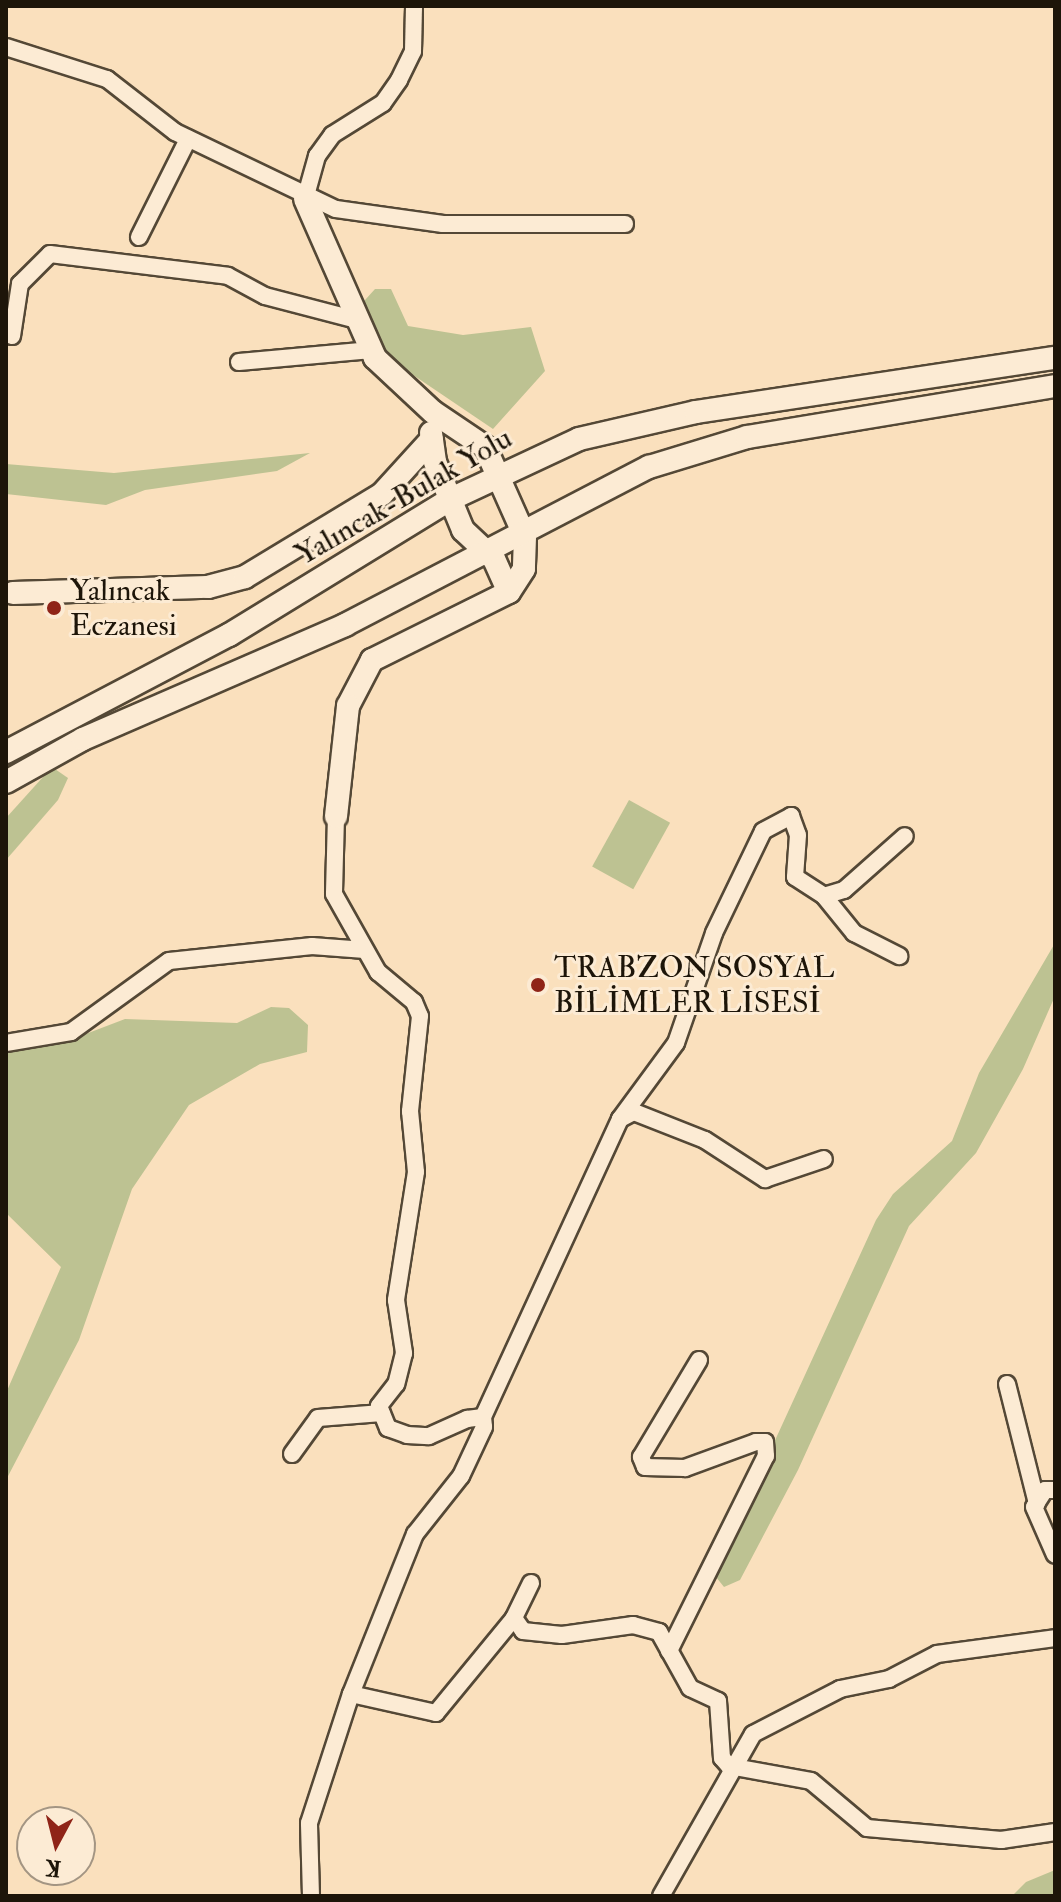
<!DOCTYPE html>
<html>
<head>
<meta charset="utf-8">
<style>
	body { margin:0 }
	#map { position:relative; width:1061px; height:1902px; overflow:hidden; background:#fae0bd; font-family:"IM FELL Double Pica",serif }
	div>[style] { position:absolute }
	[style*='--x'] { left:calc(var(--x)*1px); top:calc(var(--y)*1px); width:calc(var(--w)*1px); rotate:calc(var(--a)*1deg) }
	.green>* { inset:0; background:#bdc292; transform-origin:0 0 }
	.roads { filter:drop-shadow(2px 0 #544836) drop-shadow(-2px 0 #544836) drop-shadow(0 2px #544836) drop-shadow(0 -2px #544836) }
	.street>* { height:16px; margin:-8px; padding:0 8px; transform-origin:8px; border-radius:8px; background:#fcebd4 }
	.secondary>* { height:22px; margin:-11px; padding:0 11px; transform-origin:11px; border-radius:11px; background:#fcebd4 }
	.dots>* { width:22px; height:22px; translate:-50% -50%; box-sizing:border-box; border:4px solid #fcebd4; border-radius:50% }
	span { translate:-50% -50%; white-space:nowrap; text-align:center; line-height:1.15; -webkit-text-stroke:6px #fcebd4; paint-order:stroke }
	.street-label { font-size:30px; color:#1d1509 }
	.poi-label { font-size:30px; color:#1d1509 }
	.left { translate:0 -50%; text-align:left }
	.frame { position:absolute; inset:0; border:8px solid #1d1509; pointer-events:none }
	.north { position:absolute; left:16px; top:1806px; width:80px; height:80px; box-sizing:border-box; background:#fcebd4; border:2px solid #a39583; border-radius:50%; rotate:187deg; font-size:22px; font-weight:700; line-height:32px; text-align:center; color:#1d1509 }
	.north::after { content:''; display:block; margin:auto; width:28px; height:36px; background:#8f2418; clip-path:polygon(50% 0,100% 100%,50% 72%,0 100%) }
</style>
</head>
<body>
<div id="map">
	<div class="green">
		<i style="clip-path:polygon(375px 289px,391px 289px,408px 326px,463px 335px,531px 327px,545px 371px,493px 429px,388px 358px,356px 310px)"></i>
		<i style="clip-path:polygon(310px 453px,277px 471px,145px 490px,106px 505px,6px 494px,6px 464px,114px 473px)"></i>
		<i style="clip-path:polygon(52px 767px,68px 778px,58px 800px,6px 860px,6px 818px)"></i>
		<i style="left:629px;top:800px;width:47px;height:76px;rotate:29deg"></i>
		<i style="clip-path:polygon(1055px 943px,1055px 996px,1023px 1069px,976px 1153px,909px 1226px,798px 1470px,740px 1580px,724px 1587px,716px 1577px,722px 1556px,876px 1220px,893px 1194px,952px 1141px,979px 1073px)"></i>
		<i style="clip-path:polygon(271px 1007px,289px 1008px,308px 1025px,307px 1052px,260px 1064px,189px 1105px,132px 1189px,79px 1340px,6px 1480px,6px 1393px,61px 1267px,6px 1213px,6px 1051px,70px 1040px,125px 1019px,237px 1023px)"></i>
		<i style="clip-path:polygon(1055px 1870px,1055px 1896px,1012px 1896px,1026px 1882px)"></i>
	</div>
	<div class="roads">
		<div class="street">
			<i style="--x:6;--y:47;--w:106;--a:17.6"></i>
			<i style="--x:107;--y:79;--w:86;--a:37.9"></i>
			<i style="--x:175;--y:132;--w:178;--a:25.6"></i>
			<i style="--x:336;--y:209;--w:108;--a:8"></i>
			<i style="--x:443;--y:224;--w:182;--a:0"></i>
			<i style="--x:305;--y:199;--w:45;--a:-74.4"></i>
			<i style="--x:317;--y:156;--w:26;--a:-54"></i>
			<i style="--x:332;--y:135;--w:60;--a:-32.1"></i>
			<i style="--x:383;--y:103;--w:28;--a:-55"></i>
			<i style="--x:399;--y:80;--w:32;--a:-64"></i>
			<i style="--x:413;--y:51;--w:45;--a:-88.7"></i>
			<i style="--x:139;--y:237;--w:110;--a:-63.4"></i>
			<i style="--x:12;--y:336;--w:53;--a:-81.3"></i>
			<i style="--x:20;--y:284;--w:42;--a:-45"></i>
			<i style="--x:50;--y:254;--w:179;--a:7"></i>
			<i style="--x:228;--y:276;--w:42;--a:28.4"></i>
			<i style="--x:265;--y:296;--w:95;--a:14.6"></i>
			<i style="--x:239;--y:362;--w:133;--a:-5.2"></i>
			<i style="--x:336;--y:816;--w:78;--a:91.5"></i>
			<i style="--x:334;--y:894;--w:90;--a:60.6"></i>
			<i style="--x:378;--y:972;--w:47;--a:39.8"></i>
			<i style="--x:414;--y:1002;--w:15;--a:67"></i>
			<i style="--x:420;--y:1016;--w:96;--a:96"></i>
			<i style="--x:410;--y:1111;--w:61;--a:84.4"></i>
			<i style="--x:416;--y:1172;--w:130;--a:98.9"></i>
			<i style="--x:396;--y:1300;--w:54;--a:81.4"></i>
			<i style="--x:404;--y:1353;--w:32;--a:104"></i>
			<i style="--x:396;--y:1384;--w:28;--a:128"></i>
			<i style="--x:379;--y:1406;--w:24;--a:68"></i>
			<i style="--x:388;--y:1428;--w:20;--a:20"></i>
			<i style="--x:407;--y:1435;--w:22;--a:3"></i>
			<i style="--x:429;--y:1436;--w:42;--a:-24.1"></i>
			<i style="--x:467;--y:1419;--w:16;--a:-7"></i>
			<i style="--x:483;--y:1417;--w:10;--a:84"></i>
			<i style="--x:484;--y:1427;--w:54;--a:115.1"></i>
			<i style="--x:461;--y:1476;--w:74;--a:128.4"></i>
			<i style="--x:415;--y:1534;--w:172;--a:111.8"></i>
			<i style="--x:824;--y:896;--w:48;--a:51"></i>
			<i style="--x:854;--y:933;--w:51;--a:27.1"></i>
			<i style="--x:6;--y:1043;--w:66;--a:-9.6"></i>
			<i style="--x:71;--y:1032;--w:121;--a:-35.9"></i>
			<i style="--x:169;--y:961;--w:144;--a:-6"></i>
			<i style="--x:312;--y:946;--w:53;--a:4.3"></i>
			<i style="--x:620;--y:1119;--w:94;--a:-53.6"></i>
			<i style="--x:676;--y:1043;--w:116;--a:-70.9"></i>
			<i style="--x:714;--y:933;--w:113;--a:-64.3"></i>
			<i style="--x:763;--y:831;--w:32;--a:-28"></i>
			<i style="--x:791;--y:816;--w:20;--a:70"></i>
			<i style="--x:798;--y:835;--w:42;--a:94.1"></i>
			<i style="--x:795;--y:877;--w:35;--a:33"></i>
			<i style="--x:824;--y:896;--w:21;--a:-17"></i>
			<i style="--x:844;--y:890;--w:81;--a:-41.5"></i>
			<i style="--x:1007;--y:1384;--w:123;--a:75.9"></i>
			<i style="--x:483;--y:1417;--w:328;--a:-65.3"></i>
			<i style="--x:620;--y:1119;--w:16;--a:-27"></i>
			<i style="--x:634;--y:1112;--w:76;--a:21.5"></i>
			<i style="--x:705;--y:1140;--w:72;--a:33"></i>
			<i style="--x:765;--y:1179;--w:62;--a:-18.7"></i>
			<i style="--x:292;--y:1454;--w:44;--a:-54.2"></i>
			<i style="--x:318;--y:1418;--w:64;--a:-4.5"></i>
			<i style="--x:1055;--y:1490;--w:10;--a:180"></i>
			<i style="--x:1045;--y:1490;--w:20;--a:123"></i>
			<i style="--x:1034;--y:1507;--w:52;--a:66.4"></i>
			<i style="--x:531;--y:1583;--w:39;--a:116"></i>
			<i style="--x:514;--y:1618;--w:16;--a:55"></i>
			<i style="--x:523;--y:1631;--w:39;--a:6"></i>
			<i style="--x:562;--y:1635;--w:72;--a:-8"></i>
			<i style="--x:633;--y:1625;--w:27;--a:15"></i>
			<i style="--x:659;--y:1632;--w:64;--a:61"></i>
			<i style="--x:690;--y:1688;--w:31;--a:25"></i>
			<i style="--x:718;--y:1701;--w:57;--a:86"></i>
			<i style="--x:722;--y:1758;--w:11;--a:49"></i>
			<i style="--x:729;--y:1766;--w:83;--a:10.4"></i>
			<i style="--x:811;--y:1781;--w:73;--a:40"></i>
			<i style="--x:867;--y:1828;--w:135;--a:5.1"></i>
			<i style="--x:1001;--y:1840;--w:55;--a:-8.4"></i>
			<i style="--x:669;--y:1651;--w:218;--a:-63.6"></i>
			<i style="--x:766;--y:1456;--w:14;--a:-94"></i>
			<i style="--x:765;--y:1442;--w:9;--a:180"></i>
			<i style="--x:756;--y:1442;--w:76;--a:159.9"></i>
			<i style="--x:685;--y:1468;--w:40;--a:-178.6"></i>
			<i style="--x:645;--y:1467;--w:11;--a:-112"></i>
			<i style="--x:641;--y:1457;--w:113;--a:-59.1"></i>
			<i style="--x:311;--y:1896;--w:73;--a:-91.6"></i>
			<i style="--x:309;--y:1823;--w:136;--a:-72"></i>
			<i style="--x:351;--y:1694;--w:87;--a:12.6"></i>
			<i style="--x:436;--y:1713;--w:123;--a:-50.6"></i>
			<i style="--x:661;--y:1896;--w:186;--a:-60.4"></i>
			<i style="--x:753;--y:1734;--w:98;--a:-27.3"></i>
			<i style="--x:840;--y:1689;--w:50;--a:-11.5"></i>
			<i style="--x:889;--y:1679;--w:54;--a:-27.5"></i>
			<i style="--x:937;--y:1654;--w:119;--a:-7.7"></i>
		</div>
		<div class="secondary">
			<i style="--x:305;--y:199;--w:174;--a:66.2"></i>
			<i style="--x:375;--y:358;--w:79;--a:43"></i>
			<i style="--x:433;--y:412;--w:63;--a:33.9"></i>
			<i style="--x:485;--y:447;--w:98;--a:66"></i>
			<i style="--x:525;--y:537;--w:32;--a:92"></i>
			<i style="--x:524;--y:569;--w:27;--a:123"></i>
			<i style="--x:509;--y:592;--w:153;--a:153.6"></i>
			<i style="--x:372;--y:660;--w:52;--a:117.6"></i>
			<i style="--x:348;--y:706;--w:111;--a:96.2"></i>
			<i style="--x:431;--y:433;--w:29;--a:82"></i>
			<i style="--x:435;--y:462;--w:74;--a:67.6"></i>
			<i style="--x:463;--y:530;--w:42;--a:43.1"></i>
			<i style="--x:494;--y:559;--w:36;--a:66"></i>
			<i style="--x:13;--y:593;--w:195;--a:-1.8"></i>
			<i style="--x:208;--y:587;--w:38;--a:-15"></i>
			<i style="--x:245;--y:577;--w:160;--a:-31.2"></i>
			<i style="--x:382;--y:494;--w:74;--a:-47.7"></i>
			<i style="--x:6;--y:752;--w:252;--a:-27.7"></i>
			<i style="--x:229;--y:635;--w:260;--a:-31.5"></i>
			<i style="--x:451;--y:499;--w:141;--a:-25.1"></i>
			<i style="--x:579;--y:439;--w:120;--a:-13"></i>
			<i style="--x:696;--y:412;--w:363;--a:-8.6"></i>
			<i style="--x:6;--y:782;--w:88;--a:-29.2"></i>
			<i style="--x:83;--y:739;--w:286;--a:-23.5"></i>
			<i style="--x:345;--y:625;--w:343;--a:-27.5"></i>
			<i style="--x:649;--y:467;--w:102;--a:-17"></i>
			<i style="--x:747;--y:437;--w:312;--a:-9.4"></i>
		</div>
	</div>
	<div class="dots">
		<i style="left:54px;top:608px;background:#8f2418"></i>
		<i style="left:538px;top:985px;background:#8f2418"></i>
	</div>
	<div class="street-label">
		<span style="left:404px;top:497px;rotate:-30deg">Yalıncak-Bulak Yolu</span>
	</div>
	<div class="poi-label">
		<span class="left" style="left:70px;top:608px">Yalıncak<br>Eczanesi</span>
		<span class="left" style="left:554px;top:985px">TRABZON SOSYAL<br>BİLİMLER LİSESİ</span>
	</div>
	<div class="frame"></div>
	<div class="north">K</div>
</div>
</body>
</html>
